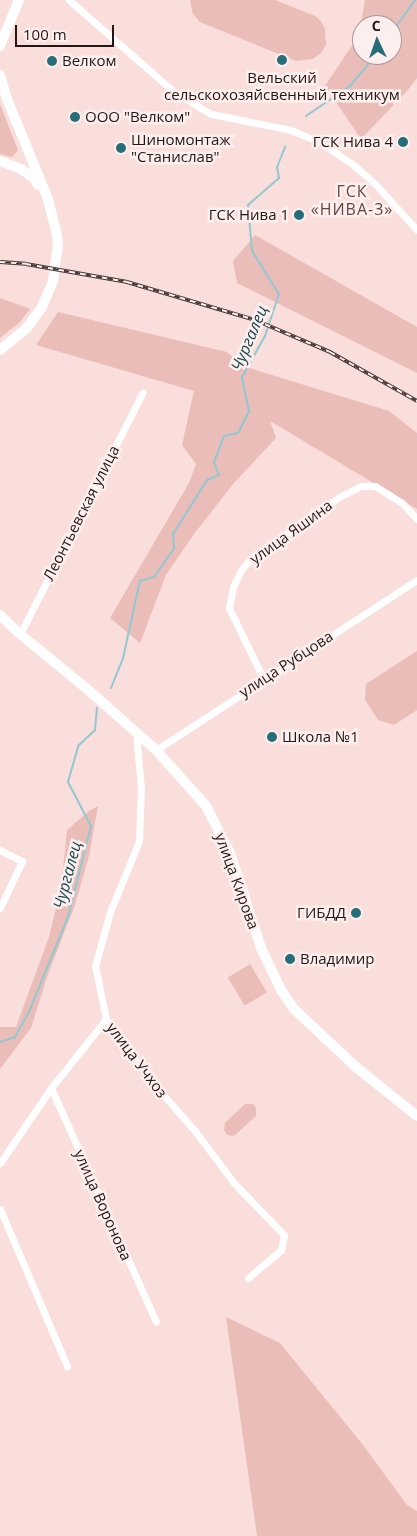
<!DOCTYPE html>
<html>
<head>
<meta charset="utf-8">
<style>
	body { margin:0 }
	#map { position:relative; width:417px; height:1536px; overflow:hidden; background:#fadedb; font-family:"Open Sans",sans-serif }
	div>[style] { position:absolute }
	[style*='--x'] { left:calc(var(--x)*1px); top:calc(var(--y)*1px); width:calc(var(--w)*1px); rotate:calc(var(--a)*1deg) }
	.green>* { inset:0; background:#eabdb8; transform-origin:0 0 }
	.stream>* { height:2px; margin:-1px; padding:0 1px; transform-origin:1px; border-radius:1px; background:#91c8d2 }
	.street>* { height:7px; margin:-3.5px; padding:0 3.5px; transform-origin:3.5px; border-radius:3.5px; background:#fff }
	.secondary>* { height:10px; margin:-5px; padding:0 5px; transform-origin:5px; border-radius:5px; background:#fff }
	.rail>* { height:4px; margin-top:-2px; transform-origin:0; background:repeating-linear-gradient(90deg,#fdefed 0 5.5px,#473937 0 11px); box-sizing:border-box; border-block:1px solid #473937 }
	.dots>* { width:14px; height:14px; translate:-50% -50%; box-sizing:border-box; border:2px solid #fdefed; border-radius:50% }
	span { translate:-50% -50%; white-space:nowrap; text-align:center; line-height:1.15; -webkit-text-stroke:5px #fdefed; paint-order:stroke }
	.poi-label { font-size:15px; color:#231716 }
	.left { translate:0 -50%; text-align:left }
	.right { translate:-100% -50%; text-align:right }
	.street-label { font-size:15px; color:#231716 }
	.neighbourhood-label { font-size:16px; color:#644744; letter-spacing:1px }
	.water-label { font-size:16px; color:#184951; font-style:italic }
	.north { position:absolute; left:352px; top:15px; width:50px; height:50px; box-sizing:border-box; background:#fdefed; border:1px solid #a69997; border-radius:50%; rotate:357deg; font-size:14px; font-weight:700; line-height:20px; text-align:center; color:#231716 }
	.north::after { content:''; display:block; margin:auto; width:18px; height:22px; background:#256d79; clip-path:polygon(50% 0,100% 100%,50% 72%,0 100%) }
	.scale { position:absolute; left:15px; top:25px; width:99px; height:22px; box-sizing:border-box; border:2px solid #231716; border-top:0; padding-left:6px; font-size:15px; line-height:18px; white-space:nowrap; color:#231716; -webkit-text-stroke:4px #fdefed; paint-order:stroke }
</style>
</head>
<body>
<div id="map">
	<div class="green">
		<i style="clip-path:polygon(190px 0,275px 0,315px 16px,321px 21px,325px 29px,326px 45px,321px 53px,313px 59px,296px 61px,200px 22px,193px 14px)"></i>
		<i style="clip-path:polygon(evenodd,365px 0,417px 0,417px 78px,407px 91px,361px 139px,325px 86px,359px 35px,365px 0,362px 25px,392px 25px,392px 55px,362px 55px,362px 25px)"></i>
		<i style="clip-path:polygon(0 104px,18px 150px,12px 157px,0 154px)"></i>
		<i style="clip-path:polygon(255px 235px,417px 327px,417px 373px,237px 283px,233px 261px)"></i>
		<i style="clip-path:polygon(0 298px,30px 309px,20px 322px,0 338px)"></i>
		<i style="clip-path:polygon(58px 312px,227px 352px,243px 366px,389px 411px,417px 433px,417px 509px,270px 421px,276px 438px,234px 483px,194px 534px,166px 575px,140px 643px,110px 618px,189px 483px,196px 464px,182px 445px,194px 391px,36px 345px)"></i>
		<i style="clip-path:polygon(417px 651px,417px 710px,394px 725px,378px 720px,365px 700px,366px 684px)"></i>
		<i style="clip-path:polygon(98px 806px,89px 856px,75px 905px,47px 977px,31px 1028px,0 1069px,0 1027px,16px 1027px,49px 937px,61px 888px,67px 830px,89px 811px)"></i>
		<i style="left:250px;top:964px;width:33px;height:26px;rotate:59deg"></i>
		<i style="clip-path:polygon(245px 1104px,253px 1104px,256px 1108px,256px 1116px,234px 1136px,227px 1135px,224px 1130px,225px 1123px)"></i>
		<i style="clip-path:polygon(226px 1317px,280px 1343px,363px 1445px,407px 1505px,417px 1511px,417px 1536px,257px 1536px)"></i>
	</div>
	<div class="stream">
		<i style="--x:392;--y:32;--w:39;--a:-54"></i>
		<i style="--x:306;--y:116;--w:53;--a:-34.3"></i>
		<i style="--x:350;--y:86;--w:40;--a:-50"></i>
		<i style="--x:111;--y:688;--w:32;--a:-68"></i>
		<i style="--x:123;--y:658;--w:79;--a:-77.6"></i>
		<i style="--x:140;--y:581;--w:15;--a:-16"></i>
		<i style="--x:154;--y:577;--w:35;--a:-55"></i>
		<i style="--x:174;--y:548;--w:14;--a:-94"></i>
		<i style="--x:173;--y:534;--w:64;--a:-57.8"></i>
		<i style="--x:207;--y:480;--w:13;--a:-23"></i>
		<i style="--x:219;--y:475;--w:14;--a:-111"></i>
		<i style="--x:214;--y:462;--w:28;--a:-69"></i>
		<i style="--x:224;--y:436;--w:14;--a:-12"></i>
		<i style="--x:238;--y:433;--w:25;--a:-63"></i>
		<i style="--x:249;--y:411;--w:35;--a:-102"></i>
		<i style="--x:242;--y:377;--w:47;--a:-60.7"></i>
		<i style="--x:265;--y:336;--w:44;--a:-71.6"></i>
		<i style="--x:279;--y:294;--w:51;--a:-122.1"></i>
		<i style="--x:252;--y:251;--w:46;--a:-95"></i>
		<i style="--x:248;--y:205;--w:41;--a:-41.1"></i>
		<i style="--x:279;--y:178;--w:11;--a:-100"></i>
		<i style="--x:277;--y:167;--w:22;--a:-68"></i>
		<i style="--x:0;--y:1042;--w:16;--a:-18"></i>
		<i style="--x:15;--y:1037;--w:29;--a:-61"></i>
		<i style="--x:29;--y:1012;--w:103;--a:-67.7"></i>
		<i style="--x:68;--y:917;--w:94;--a:-75.8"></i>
		<i style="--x:91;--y:826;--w:50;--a:-117.6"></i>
		<i style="--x:68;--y:782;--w:37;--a:-74"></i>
		<i style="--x:78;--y:746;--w:23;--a:-43"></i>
		<i style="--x:95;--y:730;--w:22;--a:-85"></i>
	</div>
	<div class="street">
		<i style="--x:69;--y:0;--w:140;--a:41.2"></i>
		<i style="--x:174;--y:92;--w:43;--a:30.7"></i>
		<i style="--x:211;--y:114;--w:82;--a:11.3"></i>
		<i style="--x:291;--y:130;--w:33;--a:23"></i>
		<i style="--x:321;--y:143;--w:36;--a:34"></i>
		<i style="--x:351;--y:163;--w:35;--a:41"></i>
		<i style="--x:377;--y:186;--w:59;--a:47.7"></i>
		<i style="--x:20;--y:634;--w:271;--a:-63.1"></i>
		<i style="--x:263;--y:678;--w:78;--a:-115.9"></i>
		<i style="--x:229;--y:608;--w:21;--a:-79"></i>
		<i style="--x:233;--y:587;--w:19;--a:-65"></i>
		<i style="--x:241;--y:570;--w:18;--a:-49"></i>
		<i style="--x:253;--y:556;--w:107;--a:-34.3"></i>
		<i style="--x:341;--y:496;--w:22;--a:-27"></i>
		<i style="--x:361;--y:486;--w:14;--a:0"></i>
		<i style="--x:375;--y:486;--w:32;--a:32"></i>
		<i style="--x:402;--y:503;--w:22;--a:47"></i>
		<i style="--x:136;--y:732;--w:57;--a:85"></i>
		<i style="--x:141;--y:789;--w:52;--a:92.2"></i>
		<i style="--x:139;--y:841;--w:77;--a:112.2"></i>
		<i style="--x:110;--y:912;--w:56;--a:105.5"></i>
		<i style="--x:95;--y:966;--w:54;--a:78.3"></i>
		<i style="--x:106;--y:1019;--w:89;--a:53.3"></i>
		<i style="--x:159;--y:1090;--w:55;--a:48.7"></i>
		<i style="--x:195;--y:1131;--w:65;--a:53.1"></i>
		<i style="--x:234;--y:1183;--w:72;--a:46.1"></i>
		<i style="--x:284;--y:1235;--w:15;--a:101"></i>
		<i style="--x:281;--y:1250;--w:43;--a:139.7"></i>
		<i style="--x:156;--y:750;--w:311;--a:-33.1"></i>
		<i style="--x:0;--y:850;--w:25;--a:27"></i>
		<i style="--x:22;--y:861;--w:52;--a:115.1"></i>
		<i style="--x:51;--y:1088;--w:256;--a:65.8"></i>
		<i style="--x:0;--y:1163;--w:91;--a:-55.8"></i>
		<i style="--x:51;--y:1088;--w:88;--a:-51.4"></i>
		<i style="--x:0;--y:1209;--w:171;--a:66.9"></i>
	</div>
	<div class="secondary">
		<i style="--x:0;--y:46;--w:50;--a:-67.6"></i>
		<i style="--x:0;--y:75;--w:25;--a:74"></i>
		<i style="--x:7;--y:99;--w:108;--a:67.7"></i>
		<i style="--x:48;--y:199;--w:32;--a:76"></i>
		<i style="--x:56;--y:230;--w:15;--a:82"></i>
		<i style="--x:58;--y:245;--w:36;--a:98"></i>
		<i style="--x:53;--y:281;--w:28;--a:113"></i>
		<i style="--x:42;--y:307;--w:26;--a:126"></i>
		<i style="--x:27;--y:328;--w:35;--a:141"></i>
		<i style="--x:0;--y:161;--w:22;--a:21"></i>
		<i style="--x:21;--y:169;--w:14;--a:34"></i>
		<i style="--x:33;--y:177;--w:9;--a:58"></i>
		<i style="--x:0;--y:615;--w:28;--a:44"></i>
		<i style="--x:20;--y:634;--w:85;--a:39.3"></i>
		<i style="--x:86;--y:688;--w:94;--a:41.5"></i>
		<i style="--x:156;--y:750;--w:75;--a:48.2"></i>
		<i style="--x:206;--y:806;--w:53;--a:62.9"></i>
		<i style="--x:230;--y:853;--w:100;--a:71.9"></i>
		<i style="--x:261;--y:948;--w:47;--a:64.5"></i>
		<i style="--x:281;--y:990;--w:23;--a:56"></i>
		<i style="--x:294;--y:1009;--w:85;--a:43.1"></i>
		<i style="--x:356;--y:1067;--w:78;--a:38.8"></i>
	</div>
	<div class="rail">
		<i style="--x:0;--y:262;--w:26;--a:4"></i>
		<i style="--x:26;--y:264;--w:103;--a:10.1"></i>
		<i style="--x:127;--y:282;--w:134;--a:16.5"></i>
		<i style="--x:255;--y:320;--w:82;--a:23.1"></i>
		<i style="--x:330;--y:352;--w:100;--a:29.4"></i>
	</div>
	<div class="dots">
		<i style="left:282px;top:60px;background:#256d79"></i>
		<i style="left:52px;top:61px;background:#256d79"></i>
		<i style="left:75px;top:117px;background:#256d79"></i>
		<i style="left:403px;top:142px;background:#256d79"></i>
		<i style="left:121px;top:148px;background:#256d79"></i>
		<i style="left:299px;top:215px;background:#256d79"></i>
		<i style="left:272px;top:737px;background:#256d79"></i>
		<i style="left:356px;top:913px;background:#256d79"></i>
		<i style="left:290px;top:959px;background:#256d79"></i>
	</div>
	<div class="poi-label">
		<span class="left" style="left:62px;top:61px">Велком</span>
		<span style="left:282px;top:86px">Вельский<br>сельскохозяйсвенный техникум</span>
		<span class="left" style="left:85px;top:117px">ООО "Велком"</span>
		<span class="left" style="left:131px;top:148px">Шиномонтаж<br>"Станислав"</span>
		<span class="right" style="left:393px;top:142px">ГСК Нива 4</span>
		<span class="right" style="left:289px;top:215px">ГСК Нива 1</span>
		<span class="left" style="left:282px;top:737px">Школа №1</span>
		<span class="right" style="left:346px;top:913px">ГИБДД</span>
		<span class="left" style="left:300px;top:959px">Владимир</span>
	</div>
	<div class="street-label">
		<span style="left:81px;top:513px;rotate:-63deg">Леонтьевская улица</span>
		<span style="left:291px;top:532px;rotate:-36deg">улица Яшина</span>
		<span style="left:286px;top:664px;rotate:-33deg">улица Рубцова</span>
		<span style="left:237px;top:881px;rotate:70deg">улица Кирова</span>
		<span style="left:137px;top:1060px;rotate:53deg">улица Учхоз</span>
		<span style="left:103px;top:1205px;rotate:66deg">улица Воронова</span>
	</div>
	<div class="neighbourhood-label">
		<span style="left:352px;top:200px">ГСК<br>«НИВА-3»</span>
	</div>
	<div class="water-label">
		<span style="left:249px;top:338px;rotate:-67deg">Чургалец</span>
		<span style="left:67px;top:875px;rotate:-75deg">Чургалец</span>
	</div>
	<div class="north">С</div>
	<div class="scale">100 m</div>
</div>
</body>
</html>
